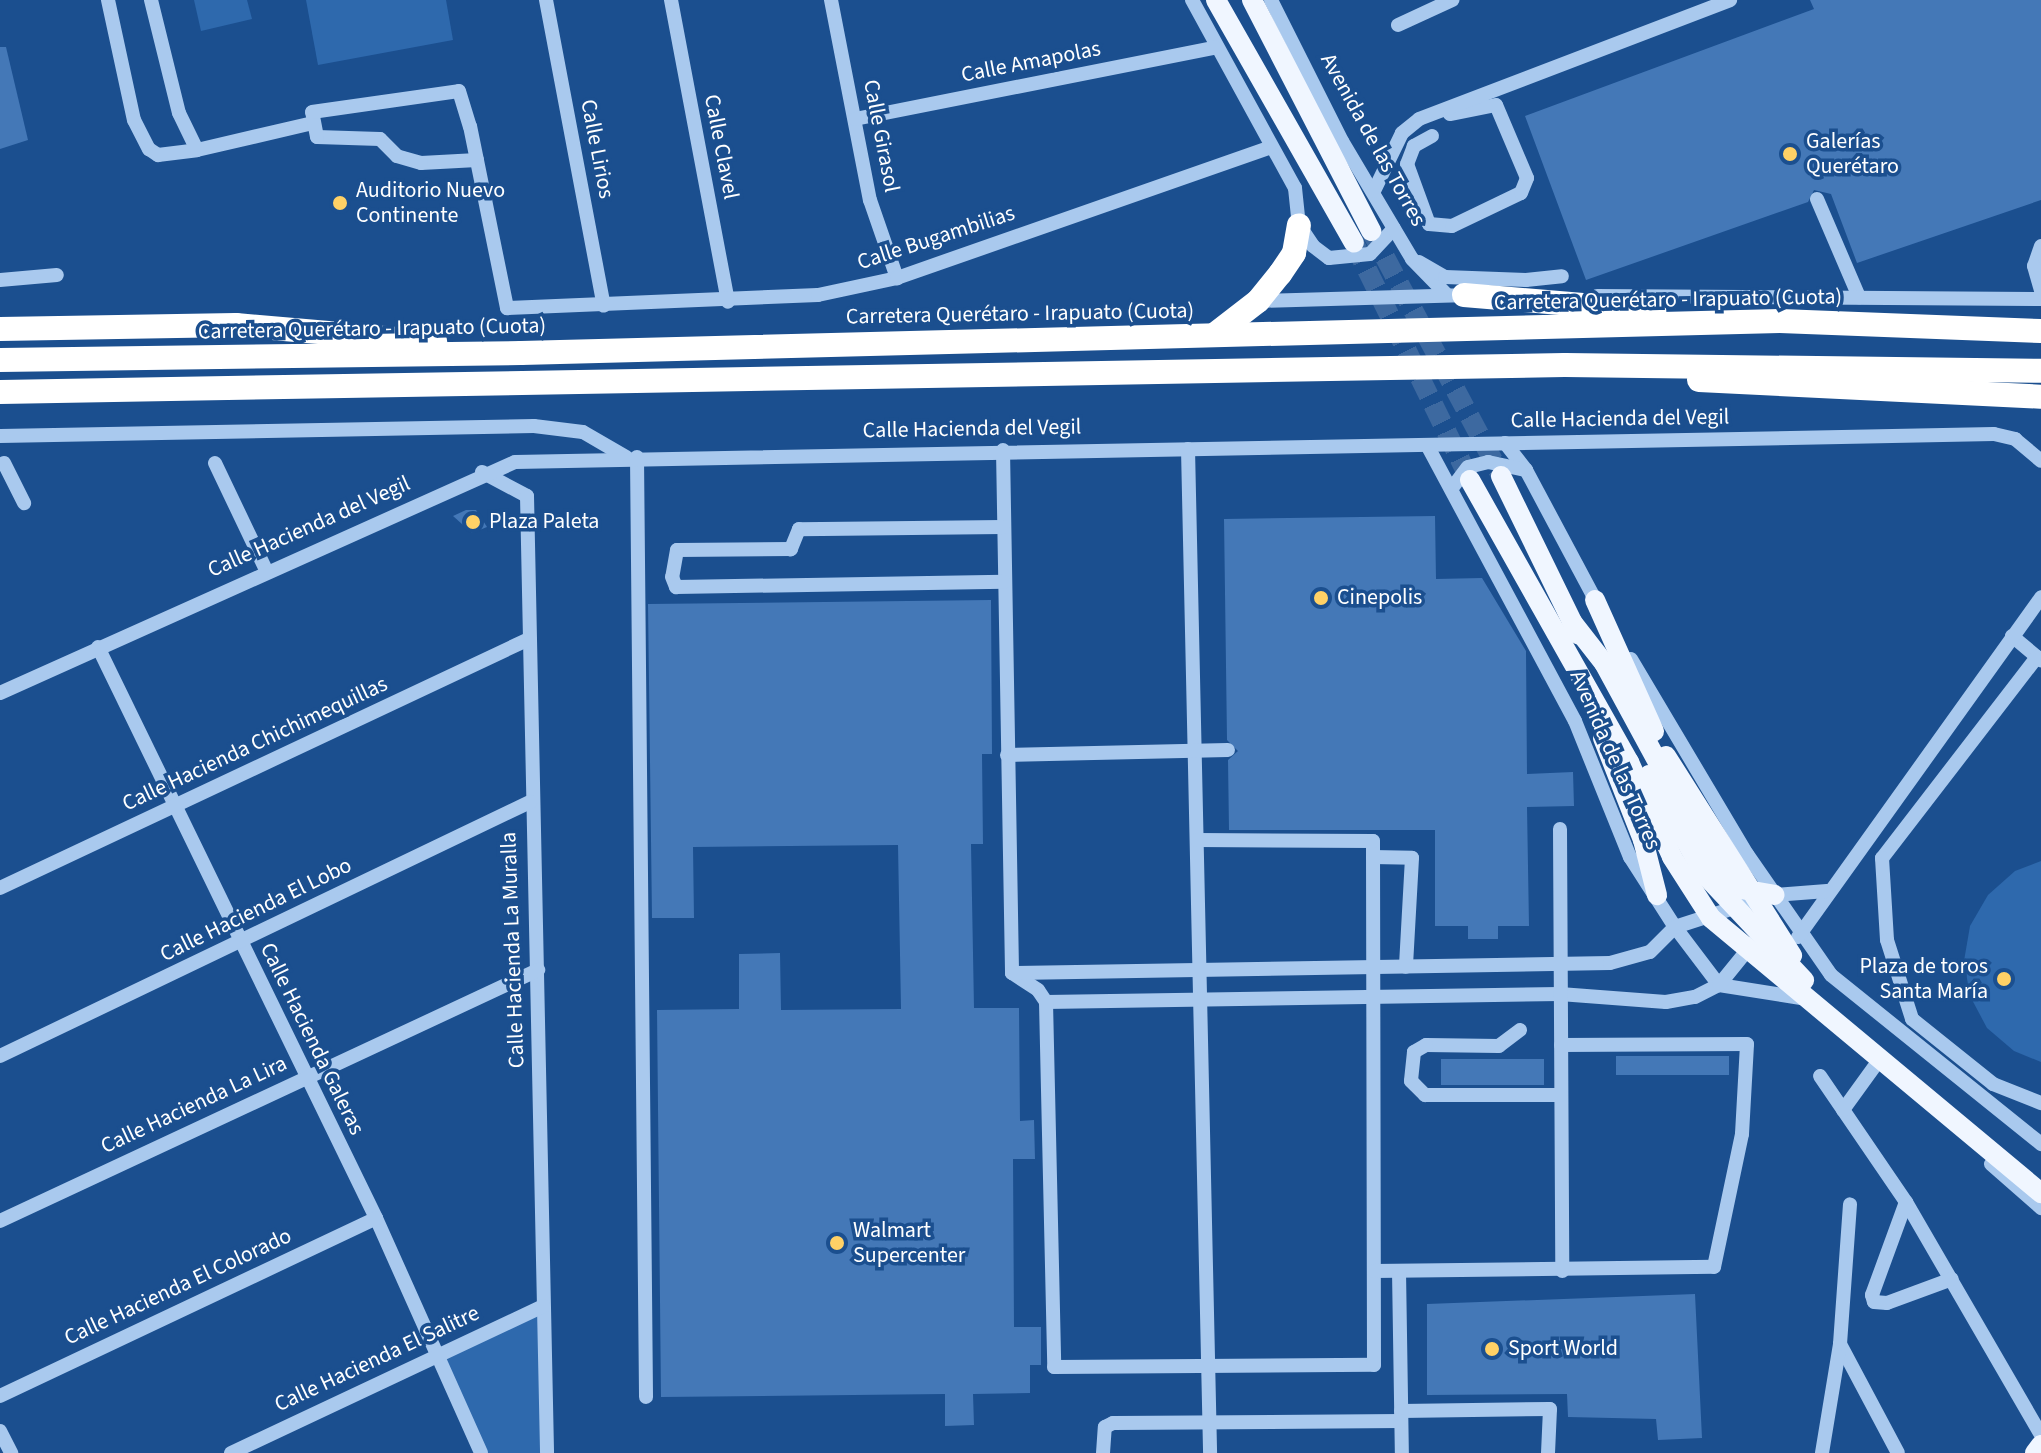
<!DOCTYPE html>
<html>
<head>
<meta charset="utf-8">
<style>
	body { margin:0 }
	#map { position:relative; width:2041px; height:1453px; overflow:hidden; background:#1b4f8f; font-family:"Source Sans 3",sans-serif }
	div>[style] { position:absolute }
	[style*='--x'] { left:calc(var(--x)*1px); top:calc(var(--y)*1px); width:calc(var(--w)*1px); rotate:calc(var(--a)*1deg) }
	.green>* { inset:0; background:#2e69ad }
	.building>* { inset:0; background:#4478b7; transform-origin:0 0 }
	.major-tunnel>* { height:20px; margin-top:-10px; transform-origin:0; background:repeating-linear-gradient(90deg,#3d69a0 0 20px,transparent 0 30px) }
	.minor>* { height:14px; margin:-7px; padding:0 7px; transform-origin:7px; border-radius:7px; background:#a9c9ee }
	.major>* { height:20px; margin:-10px; padding:0 10px; transform-origin:10px; border-radius:10px; background:#f0f6ff }
	.highway>* { height:24px; margin:-12px; padding:0 12px; transform-origin:12px; border-radius:12px; background:#fff }
	.major-bridge>* { height:20px; margin:-10px; padding:0 10px; transform-origin:10px; border-radius:10px; background:#f0f6ff }
	.dots>* { width:22px; height:22px; translate:-50% -50%; box-sizing:border-box; border:4px solid #1b4f8f; border-radius:50% }
	span { translate:-50% -50%; white-space:nowrap; text-align:center; line-height:1.15; -webkit-text-stroke:7px #1b4f8f; paint-order:stroke }
	.street-label { font-size:22px; color:#fff }
	.poi-label { font-size:22px; color:#fff }
	.left { translate:0 -50%; text-align:left }
	.right { translate:-100% -50%; text-align:right }
</style>
</head>
<body>
<div id="map">
	<div class="green">
		<i style="clip-path:polygon(194px 0,247px 0,252px 19px,201px 31px)"></i>
		<i style="clip-path:polygon(306px 0,446px 0,453px 40px,318px 65px)"></i>
		<i style="clip-path:polygon(2041px 861px,2041px 1062px,2014px 1051px,1987px 1028px,1970px 996px,1964px 961px,1970px 926px,1988px 895px,2015px 871px)"></i>
		<i style="clip-path:polygon(543px 1306px,547px 1453px,481px 1453px,436px 1355px)"></i>
	</div>
	<div class="building">
		<i style="clip-path:polygon(1810px 0,2041px 0,2041px 200px,1857px 263px,1831px 194px,1814px 190px,1808px 202px,1586px 280px,1525px 116px,1814px 9px)"></i>
		<i style="clip-path:polygon(0 47px,6px 47px,28px 140px,0 149px)"></i>
		<i style="clip-path:polygon(466px 510px,476px 510px,487px 527px,472px 533px,453px 516px)"></i>
		<i style="clip-path:polygon(1435px 516px,1436px 579px,1482px 578px,1526px 651px,1527px 774px,1573px 772px,1574px 806px,1527px 807px,1529px 926px,1498px 926px,1498px 939px,1468px 939px,1468px 926px,1435px 926px,1435px 830px,1229px 830px,1228px 760px,1238px 751px,1227px 740px,1224px 519px)"></i>
		<i style="clip-path:polygon(991px 600px,992px 754px,982px 754px,983px 844px,971px 844px,974px 1008px,1019px 1008px,1020px 1121px,1034px 1120px,1035px 1159px,1013px 1159px,1014px 1327px,1041px 1327px,1041px 1365px,1030px 1365px,1030px 1393px,973px 1394px,974px 1425px,945px 1426px,945px 1394px,661px 1397px,657px 1010px,739px 1009px,739px 954px,780px 953px,781px 1010px,901px 1009px,898px 845px,693px 847px,694px 918px,652px 918px,648px 604px)"></i>
		<i style="left:1616px;top:1056px;width:113px;height:19px"></i>
		<i style="left:1441px;top:1059px;width:103px;height:26px"></i>
		<i style="clip-path:polygon(1695px 1294px,1702px 1438px,1658px 1440px,1656px 1419px,1568px 1417px,1567px 1394px,1427px 1395px,1427px 1304px)"></i>
	</div>
	<div class="major-tunnel">
		<i style="--x:1371;--y:231;--w:277;--a:62"></i>
		<i style="--x:1354;--y:243;--w:264;--a:63.9"></i>
	</div>
	<div class="minor">
		<i style="--x:108;--y:0;--w:123;--a:77.8"></i>
		<i style="--x:134;--y:120;--w:33;--a:63"></i>
		<i style="--x:149;--y:149;--w:11;--a:34"></i>
		<i style="--x:158;--y:155;--w:39;--a:-7"></i>
		<i style="--x:197;--y:150;--w:119;--a:-13.1"></i>
		<i style="--x:151;--y:0;--w:116;--a:76.1"></i>
		<i style="--x:179;--y:113;--w:41;--a:64.1"></i>
		<i style="--x:546;--y:0;--w:311;--a:79.3"></i>
		<i style="--x:671;--y:0;--w:307;--a:79.3"></i>
		<i style="--x:831;--y:0;--w:204;--a:79"></i>
		<i style="--x:870;--y:200;--w:83;--a:70.9"></i>
		<i style="--x:1192;--y:0;--w:214;--a:61.3"></i>
		<i style="--x:1295;--y:188;--w:37;--a:84"></i>
		<i style="--x:1299;--y:225;--w:25;--a:56"></i>
		<i style="--x:1313;--y:246;--w:20;--a:37"></i>
		<i style="--x:1329;--y:258;--w:41;--a:-5.6"></i>
		<i style="--x:1370;--y:254;--w:35;--a:-47"></i>
		<i style="--x:1271;--y:0;--w:158;--a:63.3"></i>
		<i style="--x:1342;--y:141;--w:137;--a:59.3"></i>
		<i style="--x:1412;--y:259;--w:49;--a:45.8"></i>
		<i style="--x:1398;--y:25;--w:60;--a:-24.8"></i>
		<i style="--x:855;--y:119;--w:367;--a:-11.2"></i>
		<i style="--x:1432;--y:136;--w:21;--a:151"></i>
		<i style="--x:1414;--y:146;--w:19;--a:111"></i>
		<i style="--x:1407;--y:164;--w:64;--a:69.9"></i>
		<i style="--x:1429;--y:224;--w:23;--a:5"></i>
		<i style="--x:1452;--y:226;--w:76;--a:-25.6"></i>
		<i style="--x:1521;--y:193;--w:16;--a:-68"></i>
		<i style="--x:1527;--y:178;--w:79;--a:-113"></i>
		<i style="--x:1496;--y:105;--w:47;--a:168.9"></i>
		<i style="--x:477;--y:160;--w:56;--a:176.9"></i>
		<i style="--x:421;--y:163;--w:25;--a:-164"></i>
		<i style="--x:397;--y:156;--w:24;--a:-135"></i>
		<i style="--x:380;--y:139;--w:63;--a:-178.2"></i>
		<i style="--x:317;--y:137;--w:25;--a:-101"></i>
		<i style="--x:312;--y:112;--w:148;--a:-8.1"></i>
		<i style="--x:459;--y:91;--w:37;--a:73"></i>
		<i style="--x:470;--y:126;--w:186;--a:78.5"></i>
		<i style="--x:507;--y:308;--w:311;--a:-2.4"></i>
		<i style="--x:818;--y:295;--w:81;--a:-12.1"></i>
		<i style="--x:897;--y:278;--w:394;--a:-19.3"></i>
		<i style="--x:1374;--y:191;--w:64;--a:-64.2"></i>
		<i style="--x:1402;--y:133;--w:22;--a:-39"></i>
		<i style="--x:1419;--y:119;--w:333;--a:-20.9"></i>
		<i style="--x:1817;--y:199;--w:107;--a:66.8"></i>
		<i style="--x:2041;--y:246;--w:21;--a:109"></i>
		<i style="--x:2034;--y:266;--w:26;--a:74"></i>
		<i style="--x:1419;--y:262;--w:30;--a:30"></i>
		<i style="--x:1445;--y:277;--w:81;--a:2.1"></i>
		<i style="--x:1526;--y:280;--w:36;--a:-6"></i>
		<i style="--x:0;--y:280;--w:57;--a:-5"></i>
		<i style="--x:1597;--y:296;--w:444;--a:0.4"></i>
		<i style="--x:1258;--y:301;--w:211;--a:-1.6"></i>
		<i style="--x:0;--y:436;--w:534;--a:-1.07"></i>
		<i style="--x:534;--y:426;--w:49;--a:7"></i>
		<i style="--x:583;--y:432;--w:50;--a:30.2"></i>
		<i style="--x:1505;--y:443;--w:34;--a:52"></i>
		<i style="--x:1526;--y:470;--w:155;--a:61.9"></i>
		<i style="--x:1427;--y:445;--w:313;--a:61.8"></i>
		<i style="--x:1575;--y:721;--w:147;--a:68"></i>
		<i style="--x:1630;--y:857;--w:83;--a:57.3"></i>
		<i style="--x:1675;--y:927;--w:73;--a:52.8"></i>
		<i style="--x:1719;--y:985;--w:83;--a:9"></i>
		<i style="--x:1188;--y:449;--w:1004;--a:88.74"></i>
		<i style="--x:1003;--y:450;--w:523;--a:89.01"></i>
		<i style="--x:1012;--y:973;--w:31;--a:33"></i>
		<i style="--x:1038;--y:990;--w:14;--a:56"></i>
		<i style="--x:1046;--y:1002;--w:514;--a:-0.89"></i>
		<i style="--x:1560;--y:994;--w:106;--a:4.3"></i>
		<i style="--x:1666;--y:1002;--w:29;--a:-10"></i>
		<i style="--x:1695;--y:997;--w:27;--a:-27"></i>
		<i style="--x:1719;--y:985;--w:54;--a:-51"></i>
		<i style="--x:637;--y:457;--w:940;--a:89.45"></i>
		<i style="--x:4;--y:463;--w:45;--a:63.4"></i>
		<i style="--x:215;--y:463;--w:119;--a:64.5"></i>
		<i style="--x:482;--y:472;--w:51;--a:28.1"></i>
		<i style="--x:527;--y:496;--w:957;--a:88.8"></i>
		<i style="--x:1452;--y:488;--w:26;--a:-53"></i>
		<i style="--x:1468;--y:467;--w:21;--a:-14"></i>
		<i style="--x:1488;--y:462;--w:39;--a:12"></i>
		<i style="--x:1003;--y:527;--w:204;--a:179.4"></i>
		<i style="--x:799;--y:529;--w:22;--a:112"></i>
		<i style="--x:791;--y:549;--w:114;--a:179.5"></i>
		<i style="--x:677;--y:550;--w:27;--a:100"></i>
		<i style="--x:672;--y:577;--w:11;--a:68"></i>
		<i style="--x:676;--y:587;--w:328;--a:-0.9"></i>
		<i style="--x:2012;--y:636;--w:38;--a:40"></i>
		<i style="--x:98;--y:647;--w:635;--a:64.04"></i>
		<i style="--x:376;--y:1218;--w:257;--a:65.9"></i>
		<i style="--x:2037;--y:657;--w:254;--a:127.6"></i>
		<i style="--x:1882;--y:858;--w:82;--a:86.5"></i>
		<i style="--x:1887;--y:940;--w:83;--a:72.4"></i>
		<i style="--x:1912;--y:1019;--w:104;--a:38.7"></i>
		<i style="--x:1993;--y:1084;--w:52;--a:21.6"></i>
		<i style="--x:1631;--y:659;--w:227;--a:59.3"></i>
		<i style="--x:1747;--y:854;--w:147;--a:55.2"></i>
		<i style="--x:1831;--y:975;--w:270;--a:38.8"></i>
		<i style="--x:0;--y:693;--w:564;--a:-24.16"></i>
		<i style="--x:515;--y:462;--w:1479;--a:-1.08"></i>
		<i style="--x:1994;--y:434;--w:22;--a:13"></i>
		<i style="--x:2015;--y:439;--w:34;--a:40"></i>
		<i style="--x:1007;--y:755;--w:221;--a:-1.3"></i>
		<i style="--x:1560;--y:829;--w:442;--a:89.7"></i>
		<i style="--x:1373;--y:857;--w:39;--a:1"></i>
		<i style="--x:1412;--y:858;--w:109;--a:93.2"></i>
		<i style="--x:0;--y:888;--w:585;--a:-25.21"></i>
		<i style="--x:1798;--y:937;--w:418;--a:-54.4"></i>
		<i style="--x:1012;--y:973;--w:598;--a:-0.96"></i>
		<i style="--x:1610;--y:963;--w:41;--a:-15.4"></i>
		<i style="--x:1650;--y:952;--w:35;--a:-45"></i>
		<i style="--x:1675;--y:927;--w:104;--a:-17.9"></i>
		<i style="--x:1774;--y:895;--w:53;--a:-4.3"></i>
		<i style="--x:1046;--y:1002;--w:365;--a:88.7"></i>
		<i style="--x:1054;--y:1367;--w:320;--a:-0.4"></i>
		<i style="--x:1374;--y:1365;--w:524;--a:-90.11"></i>
		<i style="--x:1373;--y:841;--w:176;--a:-179.7"></i>
		<i style="--x:1520;--y:1030;--w:26;--a:143"></i>
		<i style="--x:1499;--y:1046;--w:73;--a:-179.2"></i>
		<i style="--x:1426;--y:1045;--w:14;--a:150"></i>
		<i style="--x:1414;--y:1052;--w:29;--a:96"></i>
		<i style="--x:1411;--y:1081;--w:20;--a:45"></i>
		<i style="--x:1425;--y:1095;--w:136;--a:0"></i>
		<i style="--x:0;--y:1056;--w:588;--a:-25.61"></i>
		<i style="--x:1820;--y:1076;--w:153;--a:55.7"></i>
		<i style="--x:1906;--y:1202;--w:269;--a:59.9"></i>
		<i style="--x:1843;--y:1110;--w:58;--a:-54.1"></i>
		<i style="--x:1991;--y:1164;--w:67;--a:41.3"></i>
		<i style="--x:1906;--y:1202;--w:99;--a:110.1"></i>
		<i style="--x:1872;--y:1295;--w:7;--a:74"></i>
		<i style="--x:1874;--y:1302;--w:13;--a:4"></i>
		<i style="--x:1887;--y:1303;--w:69;--a:-20.3"></i>
		<i style="--x:0;--y:1221;--w:594;--a:-25.01"></i>
		<i style="--x:1374;--y:1271;--w:340;--a:-0.7"></i>
		<i style="--x:1714;--y:1267;--w:136;--a:-78.1"></i>
		<i style="--x:1742;--y:1134;--w:90;--a:-86.8"></i>
		<i style="--x:1747;--y:1044;--w:186;--a:179.7"></i>
		<i style="--x:1399;--y:1271;--w:182;--a:89.1"></i>
		<i style="--x:1840;--y:1344;--w:123;--a:62"></i>
		<i style="--x:0;--y:1396;--w:416;--a:-25.3"></i>
		<i style="--x:1401;--y:1411;--w:149;--a:-0.8"></i>
		<i style="--x:1550;--y:1409;--w:44;--a:92.6"></i>
		<i style="--x:0;--y:1431;--w:25;--a:63"></i>
		<i style="--x:231;--y:1453;--w:345;--a:-25.2"></i>
		<i style="--x:1103;--y:1453;--w:26;--a:-86"></i>
		<i style="--x:1105;--y:1427;--w:9;--a:-27"></i>
		<i style="--x:1113;--y:1423;--w:288;--a:-0.4"></i>
		<i style="--x:1822;--y:1453;--w:110;--a:-80.6"></i>
		<i style="--x:1840;--y:1344;--w:140;--a:-85.9"></i>
	</div>
	<div class="major">
		<i style="--x:1216;--y:0;--w:279;--a:60.4"></i>
		<i style="--x:1252;--y:0;--w:260;--a:62.7"></i>
		<i style="--x:1501;--y:476;--w:176;--a:64"></i>
		<i style="--x:1470;--y:480;--w:324;--a:60.6"></i>
		<i style="--x:1595;--y:600;--w:144;--a:65.8"></i>
		<i style="--x:1572;--y:622;--w:52;--a:52"></i>
		<i style="--x:1604;--y:663;--w:224;--a:61.5"></i>
		<i style="--x:1711;--y:860;--w:42;--a:44"></i>
		<i style="--x:1741;--y:889;--w:34;--a:10"></i>
		<i style="--x:1603;--y:738;--w:110;--a:68.6"></i>
		<i style="--x:1643;--y:840;--w:57;--a:75.7"></i>
		<i style="--x:2035;--y:1453;--w:10;--a:-53"></i>
	</div>
	<div class="highway">
		<i style="--x:1464;--y:295;--w:191;--a:4.8"></i>
		<i style="--x:0;--y:329;--w:236;--a:-1"></i>
		<i style="--x:236;--y:325;--w:200;--a:4.9"></i>
		<i style="--x:1214;--y:335;--w:56;--a:-37.7"></i>
		<i style="--x:1258;--y:301;--w:35;--a:-51"></i>
		<i style="--x:1280;--y:274;--w:25;--a:-56"></i>
		<i style="--x:1294;--y:253;--w:28;--a:-80"></i>
		<i style="--x:0;--y:360;--w:521;--a:-0.77"></i>
		<i style="--x:521;--y:353;--w:1259;--a:-1.46"></i>
		<i style="--x:1780;--y:321;--w:261;--a:2.2"></i>
		<i style="--x:1699;--y:380;--w:342;--a:2.8"></i>
		<i style="--x:0;--y:392;--w:1565;--a:-0.99"></i>
		<i style="--x:1565;--y:365;--w:476;--a:0.7"></i>
	</div>
	<div class="major-bridge">
		<i style="--x:1666;--y:756;--w:236;--a:57.7"></i>
		<i style="--x:1629;--y:762;--w:104;--a:65.6"></i>
		<i style="--x:1672;--y:857;--w:72;--a:57.4"></i>
		<i style="--x:1711;--y:918;--w:430;--a:39.8"></i>
		<i style="--x:1649;--y:775;--w:113;--a:60.9"></i>
		<i style="--x:1704;--y:874;--w:146;--a:46.7"></i>
	</div>
	<div class="dots">
		<i style="left:1790px;top:154px;background:#ffd166"></i>
		<i style="left:340px;top:203px;background:#ffd166"></i>
		<i style="left:473px;top:522px;background:#ffd166"></i>
		<i style="left:1321px;top:598px;background:#ffd166"></i>
		<i style="left:2004px;top:979px;background:#ffd166"></i>
		<i style="left:837px;top:1243px;background:#ffd166"></i>
		<i style="left:1492px;top:1349px;background:#ffd166"></i>
	</div>
	<div class="street-label">
		<span style="left:1031px;top:62px;rotate:-11deg">Calle Amapolas</span>
		<span style="left:881px;top:136px;rotate:79deg">Calle Girasol</span>
		<span style="left:1373px;top:140px;rotate:61deg">Avenida de las Torres</span>
		<span style="left:721px;top:147px;rotate:79deg">Calle Clavel</span>
		<span style="left:597px;top:149px;rotate:79deg">Calle Lirios</span>
		<span style="left:936px;top:238px;rotate:-18deg">Calle Bugambilias</span>
		<span style="left:1668px;top:300px;rotate:-1deg">Carretera Querétaro - Irapuato (Cuota)</span>
		<span style="left:1020px;top:314px;rotate:-1deg">Carretera Querétaro - Irapuato (Cuota)</span>
		<span style="left:372px;top:329px;rotate:-1deg">Carretera Querétaro - Irapuato (Cuota)</span>
		<span style="left:1620px;top:419px;rotate:-1deg">Calle Hacienda del Vegil</span>
		<span style="left:972px;top:429px;rotate:-1deg">Calle Hacienda del Vegil</span>
		<span style="left:309px;top:527px;rotate:-24deg">Calle Hacienda del Vegil</span>
		<span style="left:255px;top:744px;rotate:-25deg">Calle Hacienda Chichimequillas</span>
		<span style="left:1615px;top:760px;rotate:66deg">Avenida de las Torres</span>
		<span style="left:256px;top:910px;rotate:-26deg">Calle Hacienda El Lobo</span>
		<span style="left:513px;top:950px;rotate:-92deg">Calle Hacienda La Muralla</span>
		<span style="left:312px;top:1039px;rotate:64deg">Calle Hacienda Galeras</span>
		<span style="left:194px;top:1105px;rotate:-25deg">Calle Hacienda La Lira</span>
		<span style="left:178px;top:1287px;rotate:-25deg">Calle Hacienda El Colorado</span>
		<span style="left:377px;top:1359px;rotate:-25deg">Calle Hacienda El Salitre</span>
	</div>
	<div class="poi-label">
		<span class="left" style="left:1806px;top:154px">Galerías<br>Querétaro</span>
		<span class="left" style="left:356px;top:203px">Auditorio Nuevo<br>Continente</span>
		<span class="left" style="left:489px;top:522px">Plaza Paleta</span>
		<span class="left" style="left:1337px;top:598px">Cinepolis</span>
		<span class="right" style="left:1988px;top:979px">Plaza de toros<br>Santa María</span>
		<span class="left" style="left:853px;top:1243px">Walmart<br>Supercenter</span>
		<span class="left" style="left:1508px;top:1349px">Sport World</span>
	</div>
</div>
</body>
</html>
